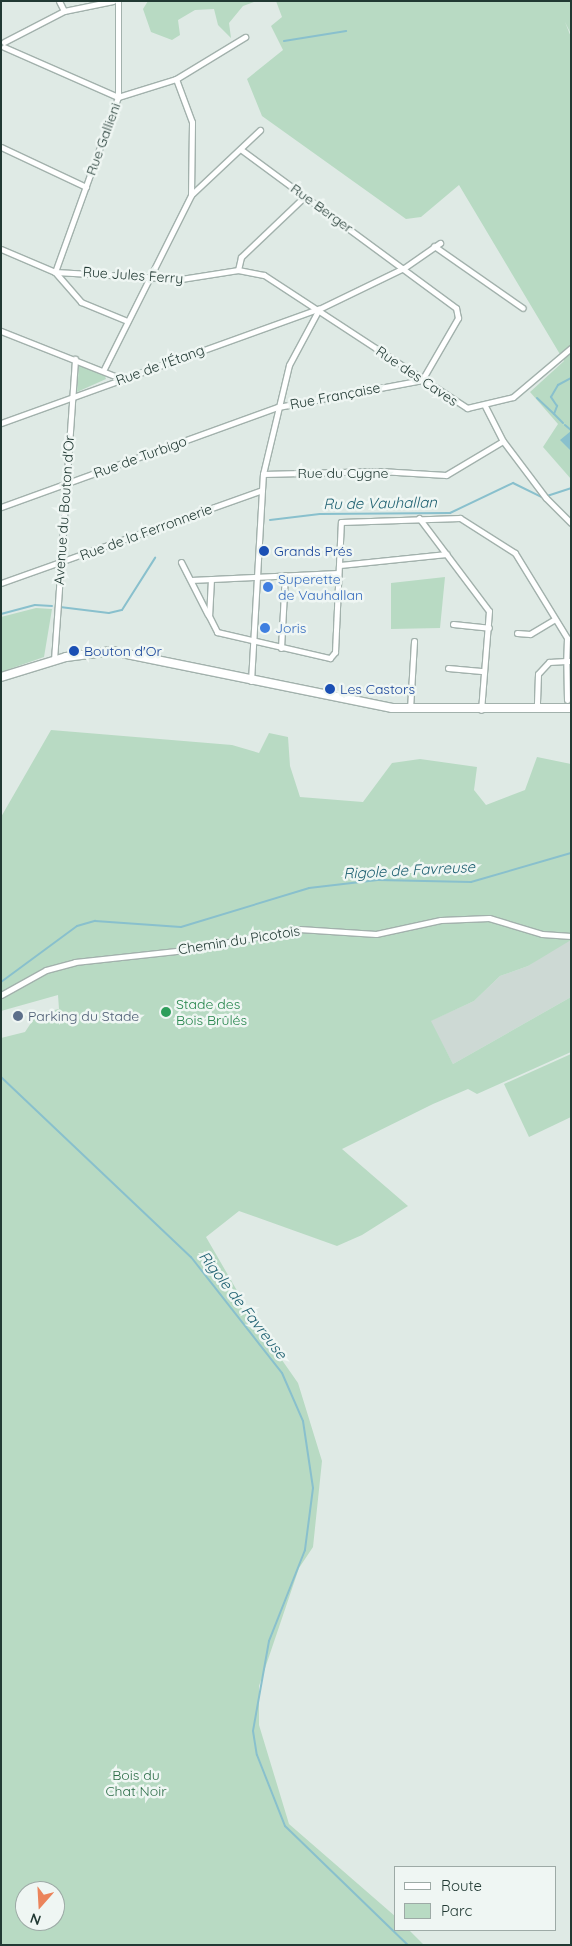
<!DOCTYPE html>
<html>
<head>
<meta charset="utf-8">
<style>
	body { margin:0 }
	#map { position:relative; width:572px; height:1946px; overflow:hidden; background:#dfeae5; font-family:Quicksand,sans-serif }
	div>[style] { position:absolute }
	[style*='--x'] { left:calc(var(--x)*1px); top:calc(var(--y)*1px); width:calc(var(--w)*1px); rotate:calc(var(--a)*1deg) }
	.built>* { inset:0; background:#cdd9d4 }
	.green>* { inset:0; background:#b8dac3 }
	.water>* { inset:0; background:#89c0cd }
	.stream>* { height:2px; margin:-1px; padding:0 1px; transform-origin:1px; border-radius:1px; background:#89c0cd }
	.roads { filter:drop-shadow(1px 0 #a2b1ac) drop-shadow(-1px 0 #a2b1ac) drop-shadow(0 1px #a2b1ac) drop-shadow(0 -1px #a2b1ac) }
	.minor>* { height:5px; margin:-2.5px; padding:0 2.5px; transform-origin:2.5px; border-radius:2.5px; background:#fff }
	.secondary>* { height:8px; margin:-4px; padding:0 4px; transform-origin:4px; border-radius:4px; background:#fff }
	.dots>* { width:14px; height:14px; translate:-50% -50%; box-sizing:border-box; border:2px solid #eff6f3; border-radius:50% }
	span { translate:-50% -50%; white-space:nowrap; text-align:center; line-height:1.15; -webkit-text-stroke:5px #eff6f3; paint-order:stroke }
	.street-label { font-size:14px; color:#213933 }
	.transit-label { font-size:14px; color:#164399 }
	.left { translate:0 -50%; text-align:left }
	.shop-label { font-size:14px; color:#366cbe }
	.leisure-label { font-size:14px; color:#27864d }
	.service-label { font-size:14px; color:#4e5e75 }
	.park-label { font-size:14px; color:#2d6d48 }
	.water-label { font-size:15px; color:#1e6071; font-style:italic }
	.frame { position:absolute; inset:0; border:2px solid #213933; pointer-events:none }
	.legend { position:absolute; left:394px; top:1866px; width:162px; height:65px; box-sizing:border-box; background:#eff6f3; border:1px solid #9daaa6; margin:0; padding:6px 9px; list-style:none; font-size:15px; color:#213933 }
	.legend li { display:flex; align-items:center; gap:10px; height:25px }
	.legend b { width:25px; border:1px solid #9daaa6 }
	.north { position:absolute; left:15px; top:1881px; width:50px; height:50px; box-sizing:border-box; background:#eff6f3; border:1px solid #9daaa6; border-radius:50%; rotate:199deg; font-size:14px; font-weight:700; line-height:20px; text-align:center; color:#213933 }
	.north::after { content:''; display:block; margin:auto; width:18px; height:22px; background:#eb845b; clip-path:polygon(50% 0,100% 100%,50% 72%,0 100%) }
</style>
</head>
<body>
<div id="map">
	<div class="built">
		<i style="clip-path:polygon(566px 940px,571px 940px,571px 997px,453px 1064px,430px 1021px,474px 1001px,500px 976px,528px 966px)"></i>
	</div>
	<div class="green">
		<i style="clip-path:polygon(148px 1px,257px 1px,243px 6px,229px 23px,231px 38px,218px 25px,214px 9px,195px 10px,178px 20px,180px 35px,172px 40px,151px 32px,143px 9px)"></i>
		<i style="clip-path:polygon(276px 1px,571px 1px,571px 34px,565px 22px,571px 37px,571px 479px,543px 447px,558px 424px,530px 392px,564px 361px,459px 185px,421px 217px,406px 219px,262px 116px,247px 79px,283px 50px,271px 26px,282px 17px)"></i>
		<i style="clip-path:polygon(79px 365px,104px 374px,106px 379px,77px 392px)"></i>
		<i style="clip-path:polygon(445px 577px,440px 628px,391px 629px,391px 583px)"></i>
		<i style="clip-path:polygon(36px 608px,52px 609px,44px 657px,1px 672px,1px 617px)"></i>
		<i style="clip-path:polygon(evenodd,51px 730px,232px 745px,259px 753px,269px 733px,288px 737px,290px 766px,300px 797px,363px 802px,392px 763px,420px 759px,477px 767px,474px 790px,486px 805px,525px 790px,537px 757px,571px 764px,571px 940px,528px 966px,500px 976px,474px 1001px,431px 1021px,453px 1064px,571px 997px,571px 1052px,477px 1094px,468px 1089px,433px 1104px,342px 1149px,408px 1206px,362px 1235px,337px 1246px,239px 1211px,206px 1237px,254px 1320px,298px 1383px,322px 1461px,313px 1547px,299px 1568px,259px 1686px,259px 1725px,289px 1824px,396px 1917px,396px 1930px,409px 1930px,424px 1945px,1px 1945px,1px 1038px,25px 1032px,37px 1014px,59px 1009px,58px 995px,1px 1011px,1px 817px,51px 730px,25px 1891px,55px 1891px,55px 1921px,25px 1921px,25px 1891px)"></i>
		<i style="clip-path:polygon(571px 1054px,571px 1117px,529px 1137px,504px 1084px)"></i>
	</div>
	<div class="water">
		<i style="clip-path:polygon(571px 431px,571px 451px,560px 440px)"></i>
	</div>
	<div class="stream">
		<i style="--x:284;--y:41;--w:63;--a:-9.2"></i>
		<i style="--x:537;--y:398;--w:23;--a:43"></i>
		<i style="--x:563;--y:423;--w:13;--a:-135"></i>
		<i style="--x:554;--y:414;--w:9;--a:-69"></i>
		<i style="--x:557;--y:406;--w:11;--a:-124"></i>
		<i style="--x:551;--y:397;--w:14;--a:-60"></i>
		<i style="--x:558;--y:385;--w:15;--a:-28"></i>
		<i style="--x:565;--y:425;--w:8;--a:40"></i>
		<i style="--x:547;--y:496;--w:25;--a:-18"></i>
		<i style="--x:270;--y:520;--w:50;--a:-6.8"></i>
		<i style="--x:320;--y:514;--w:130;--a:-0.4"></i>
		<i style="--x:450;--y:513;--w:70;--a:-25.5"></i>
		<i style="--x:513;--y:483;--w:32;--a:26"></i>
		<i style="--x:60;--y:607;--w:49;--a:7"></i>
		<i style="--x:109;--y:613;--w:13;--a:-13"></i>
		<i style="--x:122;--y:610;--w:62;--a:-57.6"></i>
		<i style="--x:1;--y:614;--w:35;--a:-15"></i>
		<i style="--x:35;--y:605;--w:17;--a:3"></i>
		<i style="--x:1;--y:982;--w:94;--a:-36.4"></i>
		<i style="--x:77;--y:926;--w:19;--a:-16"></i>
		<i style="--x:95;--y:921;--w:86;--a:4"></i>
		<i style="--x:181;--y:927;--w:134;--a:-16.9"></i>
		<i style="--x:309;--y:888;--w:69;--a:-6.6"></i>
		<i style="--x:378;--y:880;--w:93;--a:1.2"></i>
		<i style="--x:471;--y:882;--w:104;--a:-16.2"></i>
		<i style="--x:1;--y:1077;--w:262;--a:43.5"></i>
		<i style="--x:191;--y:1257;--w:147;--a:51.9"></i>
		<i style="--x:282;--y:1373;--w:52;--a:66.4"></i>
		<i style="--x:303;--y:1421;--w:68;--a:81.5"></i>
		<i style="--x:313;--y:1488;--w:63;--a:97.4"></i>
		<i style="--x:305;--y:1550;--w:98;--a:111.6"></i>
		<i style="--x:269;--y:1641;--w:91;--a:100.1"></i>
		<i style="--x:253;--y:1731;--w:24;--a:81"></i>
		<i style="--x:257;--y:1755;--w:76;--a:68.5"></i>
		<i style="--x:285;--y:1826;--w:171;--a:44.1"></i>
	</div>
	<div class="roads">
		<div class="minor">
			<i style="--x:59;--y:1;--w:11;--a:63"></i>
			<i style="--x:4;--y:42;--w:68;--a:-27.3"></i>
			<i style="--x:64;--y:11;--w:50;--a:-11.5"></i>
			<i style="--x:4;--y:47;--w:124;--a:23.7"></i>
			<i style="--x:118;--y:97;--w:61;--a:-17.2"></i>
			<i style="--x:176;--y:79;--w:81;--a:-31.3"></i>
			<i style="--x:1;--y:147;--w:94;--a:25.2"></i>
			<i style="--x:191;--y:195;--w:95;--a:-43.3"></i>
			<i style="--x:434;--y:246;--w:108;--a:34.9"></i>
			<i style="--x:1;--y:249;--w:59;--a:23.1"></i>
			<i style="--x:55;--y:272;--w:126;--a:3.2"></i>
			<i style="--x:181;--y:279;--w:58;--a:-9"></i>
			<i style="--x:238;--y:270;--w:26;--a:11"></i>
			<i style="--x:264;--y:275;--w:243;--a:33.2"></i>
			<i style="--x:467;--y:408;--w:47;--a:-13.4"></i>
			<i style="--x:513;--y:397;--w:76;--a:-40.2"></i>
			<i style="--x:238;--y:270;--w:13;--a:-77"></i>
			<i style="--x:241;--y:257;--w:88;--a:-43.6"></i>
			<i style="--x:55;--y:272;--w:186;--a:-70.2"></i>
			<i style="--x:118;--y:97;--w:96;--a:-90"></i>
			<i style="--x:55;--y:272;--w:40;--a:49"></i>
			<i style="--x:81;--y:302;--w:50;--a:22.4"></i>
			<i style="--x:1;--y:331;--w:130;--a:21.6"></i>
			<i style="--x:104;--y:369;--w:195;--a:-63.4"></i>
			<i style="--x:191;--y:195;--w:73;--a:-89.2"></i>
			<i style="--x:192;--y:122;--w:46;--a:-110.4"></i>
			<i style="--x:485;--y:406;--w:39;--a:63"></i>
			<i style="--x:503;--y:441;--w:71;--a:53"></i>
			<i style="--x:546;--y:498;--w:35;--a:45"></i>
			<i style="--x:1;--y:423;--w:337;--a:-19.8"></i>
			<i style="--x:263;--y:474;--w:117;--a:-1.5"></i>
			<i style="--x:380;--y:471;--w:66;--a:3.5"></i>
			<i style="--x:446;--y:475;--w:66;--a:-30.8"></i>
			<i style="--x:1;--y:507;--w:294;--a:-19.9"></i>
			<i style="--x:278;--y:407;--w:147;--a:-10.6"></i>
			<i style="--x:422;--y:380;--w:72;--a:-59.9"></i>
			<i style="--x:458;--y:318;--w:10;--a:-101"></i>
			<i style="--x:456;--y:308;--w:268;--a:-143.6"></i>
			<i style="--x:419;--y:518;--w:116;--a:53"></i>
			<i style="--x:489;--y:611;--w:99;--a:94.6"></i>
			<i style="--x:181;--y:562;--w:59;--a:63"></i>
			<i style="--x:340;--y:565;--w:107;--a:-5.9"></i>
			<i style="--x:211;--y:579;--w:37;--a:93"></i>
			<i style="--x:209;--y:616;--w:18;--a:63"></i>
			<i style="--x:217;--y:632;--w:116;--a:13"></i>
			<i style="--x:330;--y:658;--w:8;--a:-50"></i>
			<i style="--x:335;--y:652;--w:130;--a:-87.4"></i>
			<i style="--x:341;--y:522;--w:119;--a:-1.9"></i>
			<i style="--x:460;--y:518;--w:65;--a:32.5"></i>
			<i style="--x:515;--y:553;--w:100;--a:58.5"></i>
			<i style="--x:567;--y:638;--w:23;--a:92"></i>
			<i style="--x:566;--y:661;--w:17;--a:177"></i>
			<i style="--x:549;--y:662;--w:16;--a:133"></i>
			<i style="--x:538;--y:674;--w:31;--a:92"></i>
			<i style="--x:191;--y:580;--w:147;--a:-2.7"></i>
			<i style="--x:1;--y:583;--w:277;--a:-19.6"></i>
			<i style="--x:453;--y:624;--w:36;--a:6"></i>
			<i style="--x:517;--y:633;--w:13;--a:4"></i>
			<i style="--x:530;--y:634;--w:29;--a:-31"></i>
			<i style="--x:281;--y:648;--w:73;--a:-86.9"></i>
			<i style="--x:54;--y:660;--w:302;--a:-86"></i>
			<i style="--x:448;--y:668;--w:36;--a:5"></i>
			<i style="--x:251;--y:681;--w:207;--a:-86.7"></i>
			<i style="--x:263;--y:474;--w:112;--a:-76.6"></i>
			<i style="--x:289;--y:365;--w:64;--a:-61.8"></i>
			<i style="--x:319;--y:309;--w:94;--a:-25.8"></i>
			<i style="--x:404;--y:268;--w:44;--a:-34.8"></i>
			<i style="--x:567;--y:700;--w:39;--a:-91"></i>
			<i style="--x:566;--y:661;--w:5;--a:0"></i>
			<i style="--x:410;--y:709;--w:68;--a:-86.6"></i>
			<i style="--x:1;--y:995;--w:51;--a:-29.1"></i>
			<i style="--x:46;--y:970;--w:30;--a:-15"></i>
			<i style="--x:75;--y:962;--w:111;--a:-6.2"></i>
			<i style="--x:185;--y:950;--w:116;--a:-10.4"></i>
			<i style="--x:299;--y:929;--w:77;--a:3.7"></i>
			<i style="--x:376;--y:934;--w:66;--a:-12.2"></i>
			<i style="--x:441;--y:920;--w:48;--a:-2.4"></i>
			<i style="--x:489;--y:918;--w:55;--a:16.8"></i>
			<i style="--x:542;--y:934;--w:29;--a:4"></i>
		</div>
		<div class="secondary">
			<i style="--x:1;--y:677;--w:68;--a:-17.1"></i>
			<i style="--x:66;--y:657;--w:46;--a:-7.4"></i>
			<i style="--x:112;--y:651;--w:286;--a:11.5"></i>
			<i style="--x:392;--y:708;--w:179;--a:0"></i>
		</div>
	</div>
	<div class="dots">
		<i style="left:264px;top:551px;background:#1a4fb4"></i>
		<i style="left:268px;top:587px;background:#3f7fe0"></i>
		<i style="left:265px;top:628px;background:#3f7fe0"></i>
		<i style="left:74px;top:651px;background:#1a4fb4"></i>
		<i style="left:330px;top:689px;background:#1a4fb4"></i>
		<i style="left:166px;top:1012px;background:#2e9e5b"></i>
		<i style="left:18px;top:1016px;background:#5c6f8a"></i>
	</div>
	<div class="street-label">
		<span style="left:103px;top:139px;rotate:-70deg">Rue Gallieni</span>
		<span style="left:322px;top:208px;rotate:36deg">Rue Berger</span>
		<span style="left:133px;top:275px;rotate:4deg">Rue Jules Ferry</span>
		<span style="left:160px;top:365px;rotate:-20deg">Rue de l'Étang</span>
		<span style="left:417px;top:376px;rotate:34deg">Rue des Caves</span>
		<span style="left:335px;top:396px;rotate:-11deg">Rue Française</span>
		<span style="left:140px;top:457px;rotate:-20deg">Rue de Turbigo</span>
		<span style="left:343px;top:473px">Rue du Cygne</span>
		<span style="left:64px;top:510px;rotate:-86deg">Avenue du Bouton d'Or</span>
		<span style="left:146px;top:532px;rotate:-20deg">Rue de la Ferronnerie</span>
		<span style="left:239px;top:940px;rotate:-9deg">Chemin du Picotois</span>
	</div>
	<div class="transit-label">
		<span class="left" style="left:274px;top:551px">Grands Prés</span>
		<span class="left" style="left:84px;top:651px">Bouton d'Or</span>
		<span class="left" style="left:340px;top:689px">Les Castors</span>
	</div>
	<div class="shop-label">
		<span class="left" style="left:278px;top:587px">Superette<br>de Vauhallan</span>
		<span class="left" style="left:275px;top:628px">Joris</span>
	</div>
	<div class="leisure-label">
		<span class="left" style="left:176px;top:1012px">Stade des<br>Bois Brûlés</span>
	</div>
	<div class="service-label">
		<span class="left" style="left:28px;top:1016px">Parking du Stade</span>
	</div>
	<div class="park-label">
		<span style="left:136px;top:1783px">Bois du<br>Chat Noir</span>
	</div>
	<div class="water-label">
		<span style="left:380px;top:503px;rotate:-1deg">Ru de Vauhallan</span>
		<span style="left:409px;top:870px;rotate:-3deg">Rigole de Favreuse</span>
		<span style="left:243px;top:1305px;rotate:52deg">Rigole de Favreuse</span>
	</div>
	<div class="frame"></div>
	<ul class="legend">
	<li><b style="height:6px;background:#fff"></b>Route</li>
	<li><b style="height:14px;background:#b8dac3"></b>Parc</li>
	</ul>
	<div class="north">N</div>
</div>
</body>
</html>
